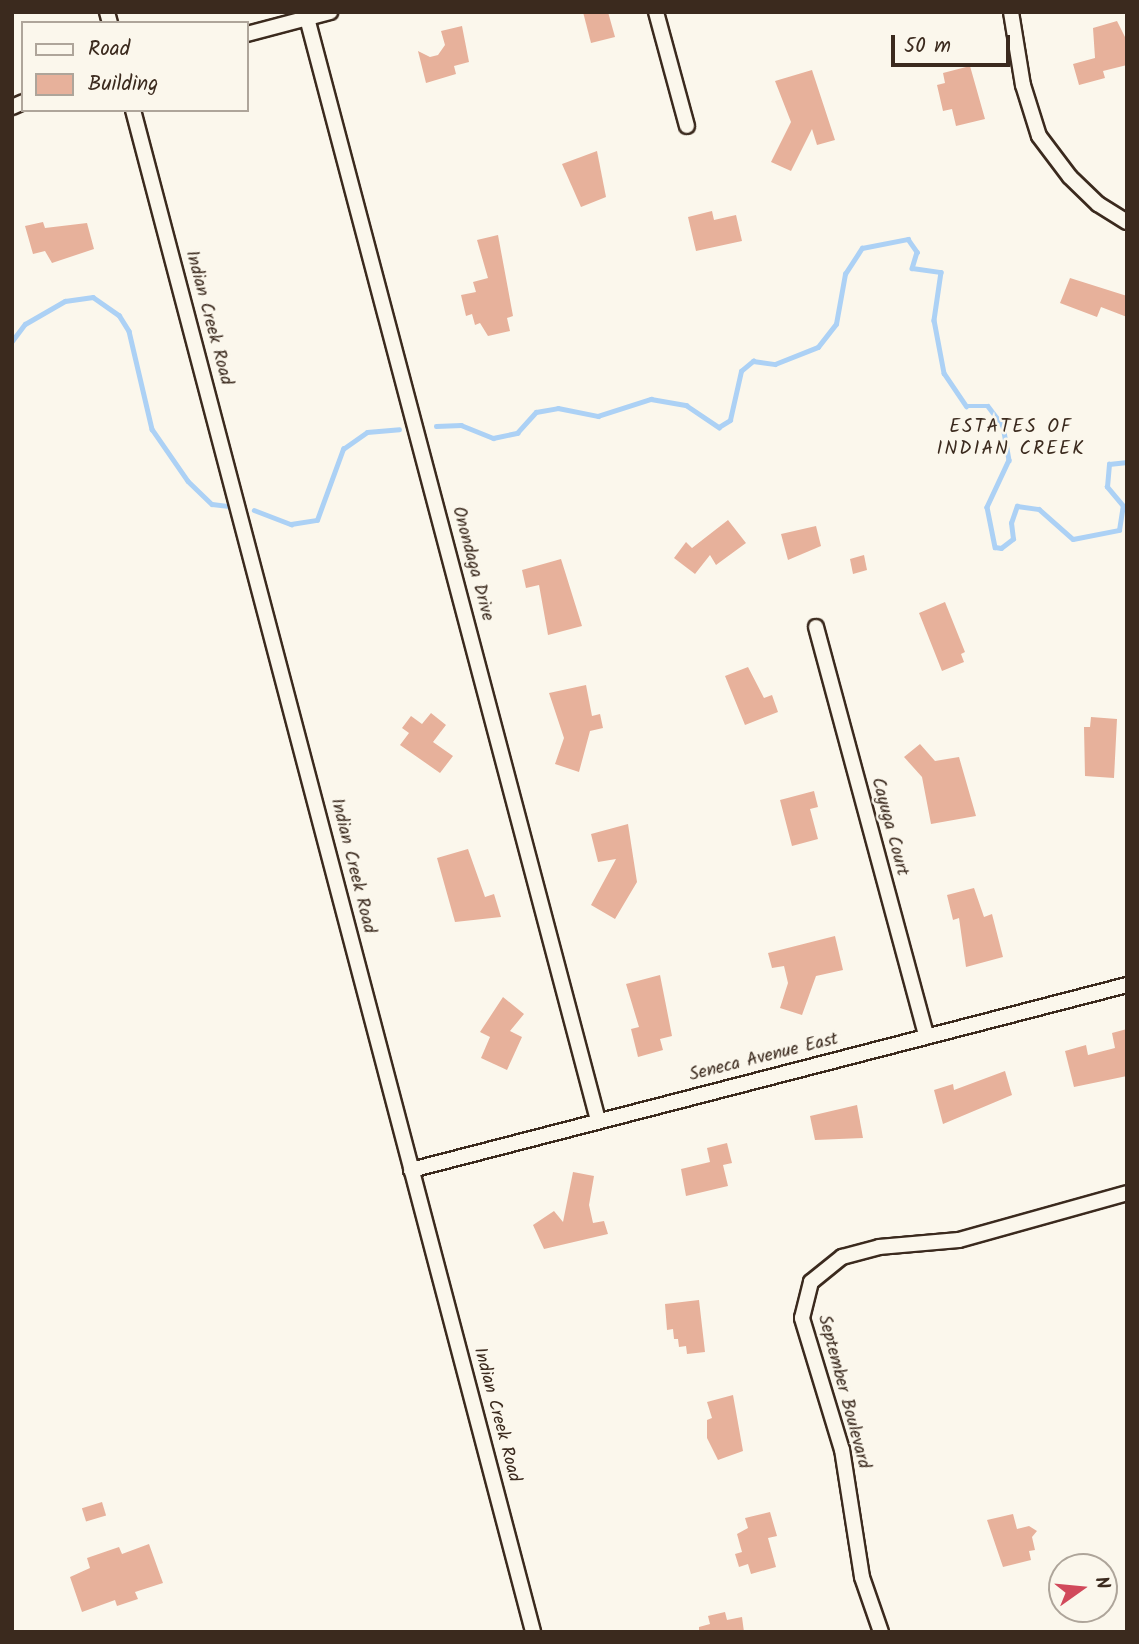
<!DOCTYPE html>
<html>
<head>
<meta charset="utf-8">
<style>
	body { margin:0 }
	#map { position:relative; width:1139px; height:1644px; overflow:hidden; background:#fbf7ec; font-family:Kalam,sans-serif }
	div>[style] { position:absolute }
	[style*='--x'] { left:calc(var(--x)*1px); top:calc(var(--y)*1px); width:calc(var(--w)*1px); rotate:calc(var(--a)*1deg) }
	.stream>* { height:4.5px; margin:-2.25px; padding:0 2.25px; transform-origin:2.25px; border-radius:2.25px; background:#acd1f5 }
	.building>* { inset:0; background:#e7b19b; transform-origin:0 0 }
	.roads { filter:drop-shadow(2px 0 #3b2a1e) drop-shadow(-2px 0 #3b2a1e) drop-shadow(0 2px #3b2a1e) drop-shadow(0 -2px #3b2a1e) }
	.minor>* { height:14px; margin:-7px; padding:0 7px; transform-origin:7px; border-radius:7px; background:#fbf7ec }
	span { translate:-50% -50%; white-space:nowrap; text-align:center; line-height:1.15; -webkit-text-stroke:5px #fbf7ec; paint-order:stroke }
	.street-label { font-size:18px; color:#3b2a1e }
	.neighbourhood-label { font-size:19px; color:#3b2a1e; letter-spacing:2px }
	.frame { position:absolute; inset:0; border:14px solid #3b2a1e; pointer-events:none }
	.legend { position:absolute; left:21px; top:21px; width:228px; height:91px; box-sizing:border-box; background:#fbf7ec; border:2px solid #aea59a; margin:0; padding:9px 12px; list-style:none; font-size:21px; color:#3b2a1e }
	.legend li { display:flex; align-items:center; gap:14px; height:35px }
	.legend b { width:35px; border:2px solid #aea59a }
	.north { position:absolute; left:1048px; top:1553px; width:70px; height:70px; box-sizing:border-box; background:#fbf7ec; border:2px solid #aea59a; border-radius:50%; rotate:75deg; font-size:19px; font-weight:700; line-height:28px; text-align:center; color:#3b2a1e }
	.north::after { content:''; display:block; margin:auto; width:24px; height:32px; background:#d1495b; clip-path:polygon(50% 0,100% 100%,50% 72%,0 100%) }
	.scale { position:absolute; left:891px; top:35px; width:119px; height:32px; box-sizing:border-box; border:4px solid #3b2a1e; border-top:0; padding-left:9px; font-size:21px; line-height:24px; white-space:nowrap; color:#3b2a1e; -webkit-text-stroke:5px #fbf7ec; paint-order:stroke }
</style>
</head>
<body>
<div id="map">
	<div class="stream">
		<i style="--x:12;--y:341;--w:21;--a:-53"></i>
		<i style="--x:25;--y:324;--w:46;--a:-29.9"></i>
		<i style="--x:65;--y:301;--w:28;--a:-8"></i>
		<i style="--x:93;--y:297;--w:32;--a:35"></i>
		<i style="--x:119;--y:315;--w:19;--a:58"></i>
		<i style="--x:129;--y:331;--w:101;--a:76.8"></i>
		<i style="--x:152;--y:429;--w:63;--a:55.3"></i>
		<i style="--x:188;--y:481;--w:33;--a:44"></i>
		<i style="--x:212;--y:504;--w:17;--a:7"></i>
		<i style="--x:436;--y:426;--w:25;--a:-2"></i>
		<i style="--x:461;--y:425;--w:35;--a:22"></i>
		<i style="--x:493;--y:438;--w:25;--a:-12"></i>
		<i style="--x:517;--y:433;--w:28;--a:-48"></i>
		<i style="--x:536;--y:412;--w:22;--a:-10"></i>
		<i style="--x:558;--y:408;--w:41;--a:11.3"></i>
		<i style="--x:598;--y:416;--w:56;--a:-17.8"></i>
		<i style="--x:651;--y:399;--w:36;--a:10"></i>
		<i style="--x:686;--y:405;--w:40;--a:34"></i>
		<i style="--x:719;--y:427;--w:13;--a:-32"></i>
		<i style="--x:730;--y:420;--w:50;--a:-77.3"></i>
		<i style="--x:741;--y:371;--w:16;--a:-40"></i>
		<i style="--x:753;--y:361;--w:22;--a:8"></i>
		<i style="--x:775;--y:364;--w:46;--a:-21.6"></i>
		<i style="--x:818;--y:347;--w:29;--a:-52"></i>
		<i style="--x:836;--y:324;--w:51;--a:-79.8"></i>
		<i style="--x:845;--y:274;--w:31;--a:-57"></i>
		<i style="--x:862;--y:248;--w:47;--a:-11.1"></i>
		<i style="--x:908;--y:239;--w:16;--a:55"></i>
		<i style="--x:917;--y:252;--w:17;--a:107"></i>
		<i style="--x:912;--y:268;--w:29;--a:8"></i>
		<i style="--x:941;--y:272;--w:49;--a:98.3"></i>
		<i style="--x:934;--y:320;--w:54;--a:79.3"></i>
		<i style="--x:944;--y:373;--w:40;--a:56"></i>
		<i style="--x:966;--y:406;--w:22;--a:0"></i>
		<i style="--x:988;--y:406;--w:25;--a:53"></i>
		<i style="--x:1003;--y:426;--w:35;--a:80"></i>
		<i style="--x:1009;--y:460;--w:52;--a:115.1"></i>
		<i style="--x:987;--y:507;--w:41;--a:78.7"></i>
		<i style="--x:995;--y:547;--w:6;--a:9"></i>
		<i style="--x:1001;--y:548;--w:15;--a:-37"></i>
		<i style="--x:1013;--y:539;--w:16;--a:-97"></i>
		<i style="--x:1011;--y:523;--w:18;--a:-71"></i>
		<i style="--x:1017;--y:506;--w:22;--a:8"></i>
		<i style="--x:1039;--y:509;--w:45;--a:41.4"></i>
		<i style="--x:1073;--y:539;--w:47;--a:-11.1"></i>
		<i style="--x:1119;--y:530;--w:24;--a:-81"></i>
		<i style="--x:1123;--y:506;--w:25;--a:-130"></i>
		<i style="--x:1107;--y:487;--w:23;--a:-85"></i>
		<i style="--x:1109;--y:464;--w:18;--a:-6"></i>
		<i style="--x:254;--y:510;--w:40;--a:21"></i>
		<i style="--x:291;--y:524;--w:26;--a:-9"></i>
		<i style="--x:317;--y:520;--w:76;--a:-69.9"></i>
		<i style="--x:343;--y:449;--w:29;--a:-35"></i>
		<i style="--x:367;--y:432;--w:32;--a:-5"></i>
	</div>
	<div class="building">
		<i style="clip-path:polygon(583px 12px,608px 12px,615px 37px,591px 43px)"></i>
		<i style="clip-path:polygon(1117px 21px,1127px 41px,1127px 65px,1103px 71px,1105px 78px,1079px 85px,1073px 64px,1095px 58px,1093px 28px)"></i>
		<i style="clip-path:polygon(462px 26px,469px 62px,454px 66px,456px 74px,426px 83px,418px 51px,430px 57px,438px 55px,445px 45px,441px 31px)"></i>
		<i style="clip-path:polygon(970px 66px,985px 119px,956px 126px,952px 109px,943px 111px,937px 85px,945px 83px,943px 73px)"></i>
		<i style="clip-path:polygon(812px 70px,835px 140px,817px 145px,812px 129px,791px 171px,771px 162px,791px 122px,775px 81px)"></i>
		<i style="clip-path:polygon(597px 151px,606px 197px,581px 207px,562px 164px)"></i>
		<i style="clip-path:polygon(712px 211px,714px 220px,736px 215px,742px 241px,696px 251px,688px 217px)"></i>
		<i style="clip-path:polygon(43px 222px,45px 228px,87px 223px,94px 249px,52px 263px,45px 251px,33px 254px,25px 226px)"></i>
		<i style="clip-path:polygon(498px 235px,513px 316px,507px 318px,510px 331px,488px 336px,480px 323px,475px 325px,472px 314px,466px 316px,461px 295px,476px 292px,473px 282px,488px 278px,477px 240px)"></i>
		<i style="clip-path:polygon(1070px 278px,1127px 296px,1127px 317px,1101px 307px,1097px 317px,1060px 303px)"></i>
		<i style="clip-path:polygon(728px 520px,746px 543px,716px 565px,710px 555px,695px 574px,674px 558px,686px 542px,692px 548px)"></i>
		<i style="clip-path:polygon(816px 526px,821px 546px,788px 560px,781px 534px)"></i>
		<i style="clip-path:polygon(864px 555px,867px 570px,853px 574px,850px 559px)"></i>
		<i style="clip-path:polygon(561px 559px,582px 626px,548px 635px,539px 585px,526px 588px,522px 570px)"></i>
		<i style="clip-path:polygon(945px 602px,965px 652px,961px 654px,964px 662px,942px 671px,919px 613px)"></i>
		<i style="clip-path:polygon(748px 667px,764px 698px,772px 695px,778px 712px,745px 725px,725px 676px)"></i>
		<i style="clip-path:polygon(586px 685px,592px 716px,600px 714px,603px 728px,590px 731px,579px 772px,555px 764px,564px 738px,549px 693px)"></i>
		<i style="clip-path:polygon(431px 713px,446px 725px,433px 742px,453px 756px,440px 773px,400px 745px,409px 733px,402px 728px,411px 716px,422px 724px)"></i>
		<i style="clip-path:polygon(1091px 717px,1117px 719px,1114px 778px,1085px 776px,1084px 727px,1090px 727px)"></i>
		<i style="clip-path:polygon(920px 744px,935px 761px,959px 757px,976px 816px,931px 824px,922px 777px,904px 757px)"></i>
		<i style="clip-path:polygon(814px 791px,818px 807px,810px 809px,818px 839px,792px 846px,780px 800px)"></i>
		<i style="clip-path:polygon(628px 824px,637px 882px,615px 919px,591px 905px,616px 859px,598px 862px,591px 834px)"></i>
		<i style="clip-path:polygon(468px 849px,485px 897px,494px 894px,501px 917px,455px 922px,437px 858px)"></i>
		<i style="clip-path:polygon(974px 888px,984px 917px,992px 914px,1003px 957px,966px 967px,959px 918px,953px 920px,947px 895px)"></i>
		<i style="clip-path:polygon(835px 936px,843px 970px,816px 976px,802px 1015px,780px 1008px,788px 983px,784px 966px,772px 968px,768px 953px)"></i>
		<i style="clip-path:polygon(660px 975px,672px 1036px,660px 1039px,663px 1050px,638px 1057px,631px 1029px,639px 1027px,626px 984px)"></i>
		<i style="clip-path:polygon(503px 997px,524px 1014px,510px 1031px,522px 1037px,507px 1070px,481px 1058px,490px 1037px,480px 1032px)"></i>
		<i style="clip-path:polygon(1127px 1029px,1127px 1076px,1074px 1087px,1065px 1051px,1086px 1045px,1088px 1055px,1115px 1048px,1112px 1033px)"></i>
		<i style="clip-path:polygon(1005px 1071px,1012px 1095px,943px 1124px,934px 1090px,953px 1084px,954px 1090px)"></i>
		<i style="clip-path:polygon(857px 1105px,863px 1138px,815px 1140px,810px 1116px)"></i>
		<i style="clip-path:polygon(727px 1143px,732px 1163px,723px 1165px,728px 1186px,686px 1196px,681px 1169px,710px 1162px,707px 1148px)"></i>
		<i style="clip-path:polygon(573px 1172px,594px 1176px,589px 1205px,593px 1223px,604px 1221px,608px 1234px,544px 1249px,533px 1225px,554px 1211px,563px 1222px)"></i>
		<i style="clip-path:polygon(699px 1300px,705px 1352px,687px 1354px,686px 1346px,679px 1347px,678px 1339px,674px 1339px,673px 1329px,667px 1330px,665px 1304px)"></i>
		<i style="clip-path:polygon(733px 1395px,743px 1451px,718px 1460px,707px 1438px,707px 1420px,712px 1418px,707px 1402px)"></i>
		<i style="left:102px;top:1502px;width:14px;height:21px;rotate:73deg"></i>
		<i style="clip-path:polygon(770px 1512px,777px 1536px,768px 1538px,776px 1567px,751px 1574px,748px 1564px,739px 1567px,735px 1554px,742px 1552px,737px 1534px,748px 1528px,745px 1518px)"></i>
		<i style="clip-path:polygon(1013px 1514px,1017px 1529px,1029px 1526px,1037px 1531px,1032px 1537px,1035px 1550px,1029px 1551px,1031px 1560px,1003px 1567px,987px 1520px)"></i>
		<i style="clip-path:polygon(149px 1544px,163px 1583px,135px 1592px,138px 1599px,117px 1606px,115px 1600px,82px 1612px,70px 1577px,90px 1568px,87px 1558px,119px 1547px,122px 1554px)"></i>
		<i style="clip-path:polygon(725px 1612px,727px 1620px,742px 1617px,744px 1632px,699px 1632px,699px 1627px,710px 1624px,708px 1616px)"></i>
	</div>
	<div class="roads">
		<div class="minor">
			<i style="--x:107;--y:12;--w:11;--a:75"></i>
			<i style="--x:656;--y:12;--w:118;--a:74.8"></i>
			<i style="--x:1011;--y:12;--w:74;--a:80.7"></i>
			<i style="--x:1023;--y:85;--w:53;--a:72.6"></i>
			<i style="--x:1039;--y:136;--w:51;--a:52.9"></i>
			<i style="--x:1070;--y:177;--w:39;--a:44"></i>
			<i style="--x:1098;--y:204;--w:34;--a:32"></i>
			<i style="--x:307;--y:18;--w:1140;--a:75.21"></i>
			<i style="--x:247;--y:34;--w:86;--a:-14.8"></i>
			<i style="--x:12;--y:107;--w:12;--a:-24"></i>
			<i style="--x:133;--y:110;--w:1574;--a:75.27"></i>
			<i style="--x:816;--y:627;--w:424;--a:74.9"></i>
			<i style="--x:411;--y:1170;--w:740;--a:-14.49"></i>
			<i style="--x:881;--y:1632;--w:58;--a:-109.1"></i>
			<i style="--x:862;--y:1577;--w:129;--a:-98.9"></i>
			<i style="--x:842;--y:1450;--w:138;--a:-106.9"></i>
			<i style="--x:802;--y:1318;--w:37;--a:-76"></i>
			<i style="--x:811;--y:1282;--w:40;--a:-39"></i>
			<i style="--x:842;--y:1257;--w:38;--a:-15"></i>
			<i style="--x:879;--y:1247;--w:80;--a:-5"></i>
			<i style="--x:959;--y:1240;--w:174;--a:-15.6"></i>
		</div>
	</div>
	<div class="street-label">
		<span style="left:208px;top:318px;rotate:75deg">Indian Creek Road</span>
		<span style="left:472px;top:564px;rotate:75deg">Onondaga Drive</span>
		<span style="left:889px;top:827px;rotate:75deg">Cayuga Court</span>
		<span style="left:352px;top:866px;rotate:76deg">Indian Creek Road</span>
		<span style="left:764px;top:1058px;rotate:-14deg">Seneca Avenue East</span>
		<span style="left:843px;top:1392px;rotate:75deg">September Boulevard</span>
		<span style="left:496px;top:1415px;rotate:75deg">Indian Creek Road</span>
	</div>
	<div class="neighbourhood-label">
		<span style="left:1011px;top:439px">ESTATES OF<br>INDIAN CREEK</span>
	</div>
	<div class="frame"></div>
	<ul class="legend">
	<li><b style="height:9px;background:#fbf7ec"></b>Road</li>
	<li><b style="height:19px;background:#e7b19b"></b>Building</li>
	</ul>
	<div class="north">N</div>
	<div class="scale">50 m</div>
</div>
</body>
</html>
